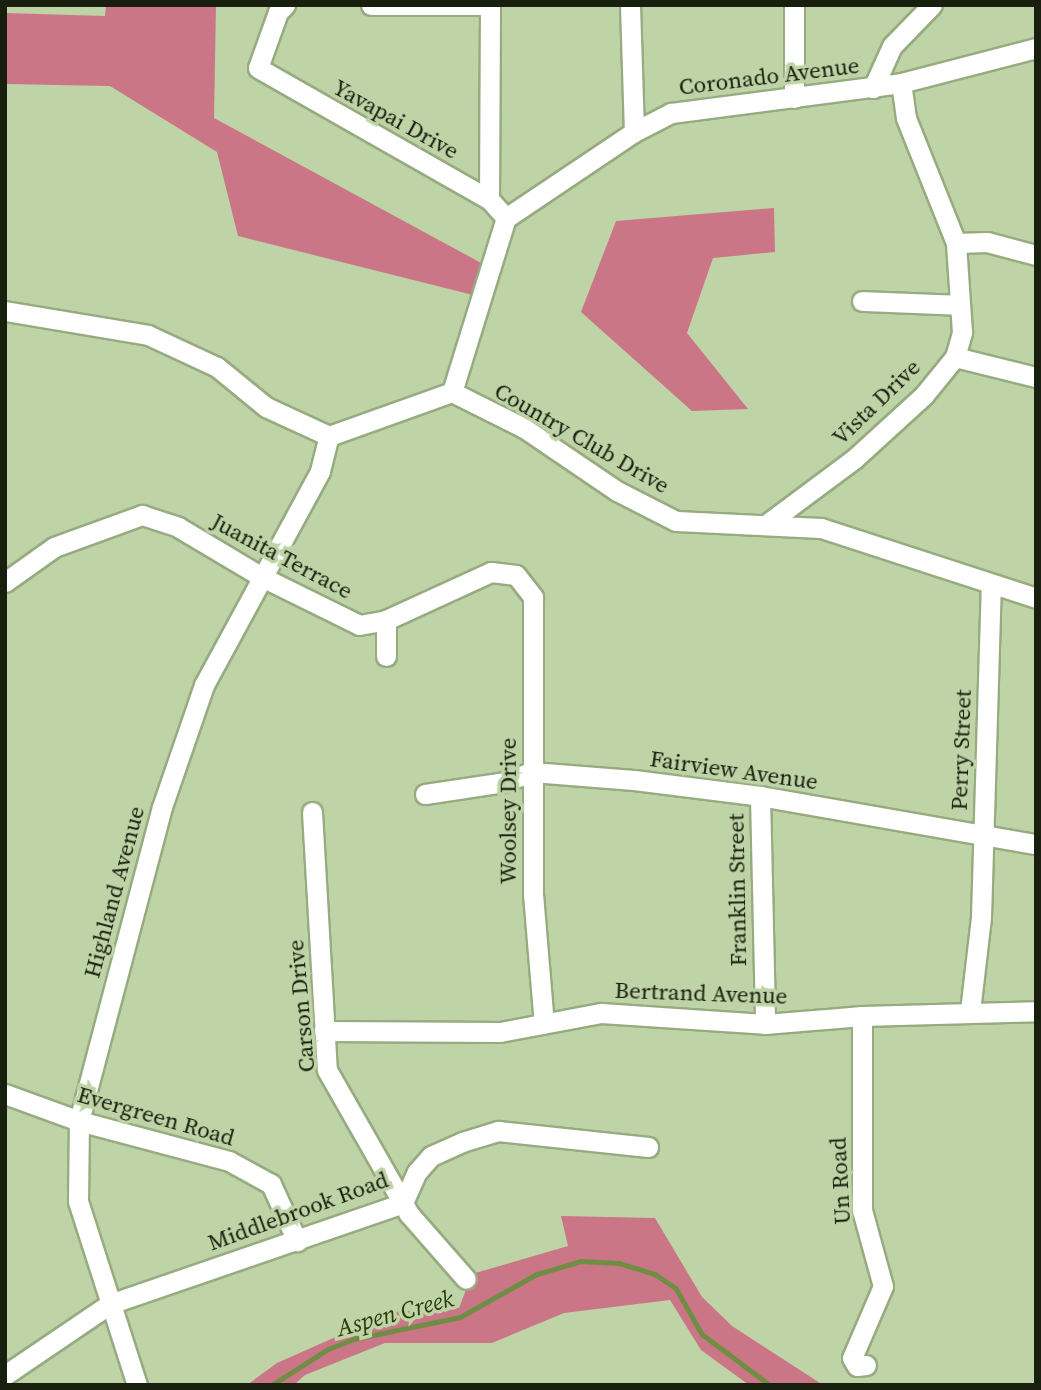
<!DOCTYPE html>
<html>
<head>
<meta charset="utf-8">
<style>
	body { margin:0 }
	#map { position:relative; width:1041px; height:1390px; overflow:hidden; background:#bed3a6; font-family:"Source Serif 4",serif }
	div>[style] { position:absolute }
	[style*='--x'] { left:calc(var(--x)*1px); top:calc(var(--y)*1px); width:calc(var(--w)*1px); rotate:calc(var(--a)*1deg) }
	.forest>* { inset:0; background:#cb7686 }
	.stream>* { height:4.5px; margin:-2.25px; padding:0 2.25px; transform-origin:2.25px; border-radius:2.25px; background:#6f8e44 }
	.roads { filter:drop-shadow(2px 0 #97ab80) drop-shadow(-2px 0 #97ab80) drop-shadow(0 2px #97ab80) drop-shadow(0 -2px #97ab80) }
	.minor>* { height:19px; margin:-9.5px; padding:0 9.5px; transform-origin:9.5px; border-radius:9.5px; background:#fff }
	span { translate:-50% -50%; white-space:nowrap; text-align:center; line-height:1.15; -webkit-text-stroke:7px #bed3a6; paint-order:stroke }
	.street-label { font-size:23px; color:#181f0f }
	.water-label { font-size:24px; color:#273b02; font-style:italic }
	.frame { position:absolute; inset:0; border:7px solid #181f0f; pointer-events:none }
</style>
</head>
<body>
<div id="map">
	<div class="forest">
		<i style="clip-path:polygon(106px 5px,216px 5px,214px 118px,483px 264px,473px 295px,238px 236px,217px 152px,110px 86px,5px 84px,5px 13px,105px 16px)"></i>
		<i style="clip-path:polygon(774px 208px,775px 252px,713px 258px,687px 333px,748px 409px,692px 411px,581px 312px,616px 221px)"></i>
		<i style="clip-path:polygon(561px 1216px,655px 1218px,702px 1297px,732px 1326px,823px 1385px,749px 1385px,701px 1350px,670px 1300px,564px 1313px,492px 1343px,385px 1343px,305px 1375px,294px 1385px,247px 1385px,277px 1363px,392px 1312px,459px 1308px,472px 1274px,568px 1246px)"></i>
	</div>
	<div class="stream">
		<i style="--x:272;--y:1385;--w:67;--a:-32.7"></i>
		<i style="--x:328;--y:1349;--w:28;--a:-21"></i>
		<i style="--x:354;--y:1339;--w:108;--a:-11.7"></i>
		<i style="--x:460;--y:1317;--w:88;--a:-29.2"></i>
		<i style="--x:537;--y:1274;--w:46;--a:-16.5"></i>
		<i style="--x:581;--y:1261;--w:38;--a:3"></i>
		<i style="--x:619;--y:1263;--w:38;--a:17"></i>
		<i style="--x:655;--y:1274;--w:25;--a:34"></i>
		<i style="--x:676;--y:1288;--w:53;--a:60.5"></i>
		<i style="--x:702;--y:1334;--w:85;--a:36.9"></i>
	</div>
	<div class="roads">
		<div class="minor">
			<i style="--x:285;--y:5;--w:10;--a:135"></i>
			<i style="--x:278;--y:12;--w:59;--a:109.7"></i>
			<i style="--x:258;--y:68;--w:266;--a:29.6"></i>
			<i style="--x:489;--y:199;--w:25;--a:48"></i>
			<i style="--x:371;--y:5;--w:119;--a:0"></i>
			<i style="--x:630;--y:5;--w:127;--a:88.2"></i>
			<i style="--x:794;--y:5;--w:93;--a:90"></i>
			<i style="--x:873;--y:88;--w:46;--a:-65.7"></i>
			<i style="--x:892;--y:46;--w:57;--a:-45.7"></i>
			<i style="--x:489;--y:199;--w:194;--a:-89.7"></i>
			<i style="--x:956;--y:243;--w:31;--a:-2"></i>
			<i style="--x:987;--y:242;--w:51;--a:14.9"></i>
			<i style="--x:862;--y:301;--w:98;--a:2.3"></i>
			<i style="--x:5;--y:311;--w:145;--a:9.5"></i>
			<i style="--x:148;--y:335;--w:76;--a:24.9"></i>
			<i style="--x:217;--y:367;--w:63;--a:39.2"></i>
			<i style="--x:266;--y:407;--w:69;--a:24.7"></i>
			<i style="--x:329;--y:436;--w:131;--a:-19.7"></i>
			<i style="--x:452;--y:392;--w:80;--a:26.6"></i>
			<i style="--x:524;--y:428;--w:112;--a:34.1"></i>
			<i style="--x:617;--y:491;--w:66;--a:27"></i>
			<i style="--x:676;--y:521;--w:145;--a:2.8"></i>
			<i style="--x:821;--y:528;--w:226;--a:18"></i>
			<i style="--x:955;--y:357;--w:83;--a:13.9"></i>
			<i style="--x:452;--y:392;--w:182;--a:-72.8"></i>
			<i style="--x:506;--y:218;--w:154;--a:-33.9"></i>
			<i style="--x:634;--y:132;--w:42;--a:-27.2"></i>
			<i style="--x:671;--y:113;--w:232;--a:-7.4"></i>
			<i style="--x:901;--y:83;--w:139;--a:-14.5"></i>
			<i style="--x:768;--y:523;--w:107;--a:-36.7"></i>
			<i style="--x:854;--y:459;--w:95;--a:-42.4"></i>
			<i style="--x:924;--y:395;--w:49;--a:-50.8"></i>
			<i style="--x:955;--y:357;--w:26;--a:-74"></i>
			<i style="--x:962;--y:332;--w:89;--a:-93.9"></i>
			<i style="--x:956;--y:243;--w:135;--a:-111.8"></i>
			<i style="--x:906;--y:118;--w:35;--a:-98"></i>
			<i style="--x:5;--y:582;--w:60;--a:-35.5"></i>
			<i style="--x:54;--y:547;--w:94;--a:-20"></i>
			<i style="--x:142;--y:515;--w:38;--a:18"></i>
			<i style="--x:178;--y:527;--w:98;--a:30.8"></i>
			<i style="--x:262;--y:577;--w:108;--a:26.3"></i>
			<i style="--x:359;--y:625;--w:27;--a:-10"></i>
			<i style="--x:386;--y:620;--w:115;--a:-24.6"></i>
			<i style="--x:491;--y:572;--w:25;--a:7"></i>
			<i style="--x:516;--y:575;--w:28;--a:52"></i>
			<i style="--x:533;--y:597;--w:297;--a:90"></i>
			<i style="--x:533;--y:894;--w:130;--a:85.2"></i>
			<i style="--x:386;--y:620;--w:36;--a:90"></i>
			<i style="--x:425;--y:794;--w:80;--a:-8.6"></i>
			<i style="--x:504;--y:782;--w:30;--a:-20"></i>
			<i style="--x:532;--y:772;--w:102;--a:4.5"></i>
			<i style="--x:634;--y:780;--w:127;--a:7.2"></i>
			<i style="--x:760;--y:796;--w:280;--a:9.9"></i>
			<i style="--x:760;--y:796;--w:228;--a:88.7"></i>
			<i style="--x:312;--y:812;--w:258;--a:86.7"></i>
			<i style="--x:327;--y:1070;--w:166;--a:60.3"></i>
			<i style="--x:409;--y:1214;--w:86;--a:48.8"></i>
			<i style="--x:970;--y:1011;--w:95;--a:-83.3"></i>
			<i style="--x:981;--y:917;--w:332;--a:-88.3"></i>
			<i style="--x:862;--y:1016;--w:194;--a:90"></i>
			<i style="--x:862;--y:1210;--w:79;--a:74.6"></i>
			<i style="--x:883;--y:1286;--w:78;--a:113.3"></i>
			<i style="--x:852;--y:1358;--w:9;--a:58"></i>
			<i style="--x:857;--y:1366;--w:9;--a:-6"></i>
			<i style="--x:324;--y:1031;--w:176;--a:0.3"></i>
			<i style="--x:500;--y:1032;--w:103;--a:-10.7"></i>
			<i style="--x:601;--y:1013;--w:164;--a:3.8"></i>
			<i style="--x:765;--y:1024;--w:97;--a:-4.7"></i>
			<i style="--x:862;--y:1016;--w:174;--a:-1.6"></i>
			<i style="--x:5;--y:1094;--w:79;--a:20"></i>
			<i style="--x:79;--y:1121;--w:155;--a:14.9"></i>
			<i style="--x:229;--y:1161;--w:48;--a:28.7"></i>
			<i style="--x:271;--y:1184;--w:63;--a:65.5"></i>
			<i style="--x:5;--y:1375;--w:127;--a:-34.1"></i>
			<i style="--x:110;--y:1304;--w:310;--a:-19"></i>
			<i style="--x:403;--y:1203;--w:34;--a:-66"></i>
			<i style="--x:417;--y:1172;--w:21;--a:-49"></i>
			<i style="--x:431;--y:1156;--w:34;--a:-24"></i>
			<i style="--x:462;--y:1142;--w:38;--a:-17"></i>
			<i style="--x:498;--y:1131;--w:151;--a:6.1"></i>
			<i style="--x:137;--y:1385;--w:193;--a:-107.8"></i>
			<i style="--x:78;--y:1201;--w:80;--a:-89.3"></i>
			<i style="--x:79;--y:1121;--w:325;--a:-75.2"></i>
			<i style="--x:162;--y:807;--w:129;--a:-71"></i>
			<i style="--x:204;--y:685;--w:243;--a:-61.5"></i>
			<i style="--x:320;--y:471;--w:36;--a:-76"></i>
		</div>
	</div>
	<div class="street-label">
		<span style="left:769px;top:76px;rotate:-7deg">Coronado Avenue</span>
		<span style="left:396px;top:119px;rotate:29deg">Yavapai Drive</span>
		<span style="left:876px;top:402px;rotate:-44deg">Vista Drive</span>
		<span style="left:582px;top:438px;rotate:30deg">Country Club Drive</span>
		<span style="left:282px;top:556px;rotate:28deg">Juanita Terrace</span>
		<span style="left:961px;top:750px;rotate:-88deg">Perry Street</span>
		<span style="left:734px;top:770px;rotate:8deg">Fairview Avenue</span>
		<span style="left:508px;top:811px;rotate:-90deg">Woolsey Drive</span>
		<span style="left:737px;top:890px;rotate:-91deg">Franklin Street</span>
		<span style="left:114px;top:892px;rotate:-75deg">Highland Avenue</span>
		<span style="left:701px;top:993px;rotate:2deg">Bertrand Avenue</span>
		<span style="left:301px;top:1006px;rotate:-95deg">Carson Drive</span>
		<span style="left:156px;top:1116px;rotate:16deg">Evergreen Road</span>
		<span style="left:840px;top:1181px;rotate:-93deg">Un Road</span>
		<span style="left:298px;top:1211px;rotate:-20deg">Middlebrook Road</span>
	</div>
	<div class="water-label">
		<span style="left:395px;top:1313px;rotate:-15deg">Aspen Creek</span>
	</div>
	<div class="frame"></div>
</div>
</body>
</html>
